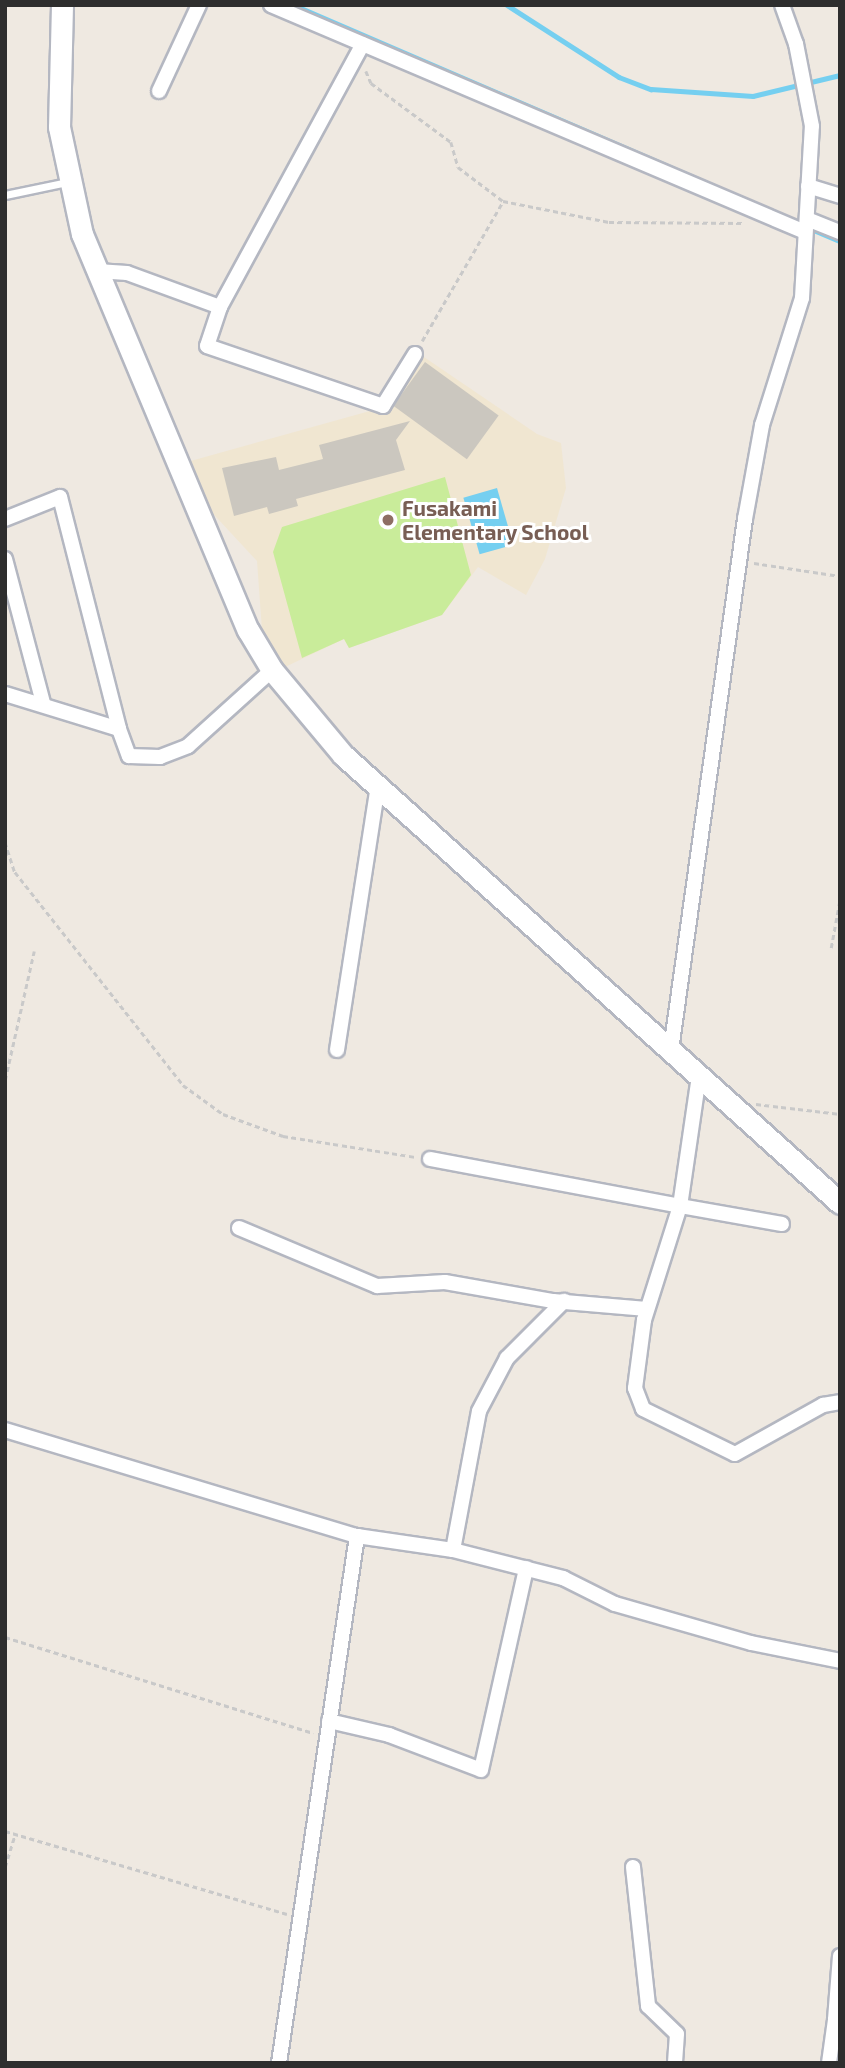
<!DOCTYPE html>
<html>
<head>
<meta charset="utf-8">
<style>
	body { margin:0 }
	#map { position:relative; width:845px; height:2068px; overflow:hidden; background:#efe9e1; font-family:"Exo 2",sans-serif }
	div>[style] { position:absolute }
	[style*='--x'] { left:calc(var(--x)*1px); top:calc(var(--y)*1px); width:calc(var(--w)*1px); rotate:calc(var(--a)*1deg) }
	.education>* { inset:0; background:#f0e6d1 }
	.pitch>* { inset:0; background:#c9ec9a }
	.water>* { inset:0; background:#75cff0; transform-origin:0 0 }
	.stream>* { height:4.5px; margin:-2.25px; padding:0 2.25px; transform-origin:2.25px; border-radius:2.25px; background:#75cff0 }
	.building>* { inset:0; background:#cbc7bf; transform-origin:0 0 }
	.path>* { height:2.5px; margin-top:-1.25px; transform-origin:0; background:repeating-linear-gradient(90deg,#c9c9c9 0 5px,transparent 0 8.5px) }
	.roads { filter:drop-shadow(2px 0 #b4b7c1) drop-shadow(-2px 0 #b4b7c1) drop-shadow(0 2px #b4b7c1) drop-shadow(0 -2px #b4b7c1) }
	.lane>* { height:7px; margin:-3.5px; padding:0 3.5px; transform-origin:3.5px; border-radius:3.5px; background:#fff }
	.street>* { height:14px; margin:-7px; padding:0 7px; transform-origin:7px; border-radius:7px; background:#fff }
	.secondary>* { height:21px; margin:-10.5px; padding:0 10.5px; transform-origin:10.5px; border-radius:10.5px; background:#fff }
	.dots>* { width:19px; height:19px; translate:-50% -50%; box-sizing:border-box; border:4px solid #fff; border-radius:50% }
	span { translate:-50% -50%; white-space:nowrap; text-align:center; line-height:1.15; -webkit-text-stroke:6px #fff; paint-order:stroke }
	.education-label { font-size:21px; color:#785e54; font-weight:700 }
	.left { translate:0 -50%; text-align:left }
	.frame { position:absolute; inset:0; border:7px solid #2e2e2e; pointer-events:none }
</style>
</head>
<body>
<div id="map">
	<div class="education">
		<i style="clip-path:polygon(421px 355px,537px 434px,561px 443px,566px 488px,545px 559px,526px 595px,478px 567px,442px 615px,349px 648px,344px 639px,285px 667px,262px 630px,257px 561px,205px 505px,187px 462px,377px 409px)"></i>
	</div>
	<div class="pitch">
		<i style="clip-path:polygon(445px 477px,471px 575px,442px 615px,349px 648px,344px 639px,302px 658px,273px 552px,282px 527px)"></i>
	</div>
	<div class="water">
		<i style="left:497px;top:488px;width:59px;height:35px;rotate:74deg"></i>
	</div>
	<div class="stream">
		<i style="--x:294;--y:5;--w:458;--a:23.3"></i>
		<i style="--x:507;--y:5;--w:133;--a:32.7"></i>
		<i style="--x:619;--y:77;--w:34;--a:21"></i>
		<i style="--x:651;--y:89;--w:102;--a:3.9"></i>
		<i style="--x:753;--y:96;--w:89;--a:-13.6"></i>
		<i style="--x:809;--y:228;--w:34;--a:23"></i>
	</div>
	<div class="building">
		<i style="left:425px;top:362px;width:91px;height:54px;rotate:36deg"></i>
		<i style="clip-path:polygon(410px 421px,396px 440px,405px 470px,296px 499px,298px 506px,269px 514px,267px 507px,234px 516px,222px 468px,276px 457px,279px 470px,323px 459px,319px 445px)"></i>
	</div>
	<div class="path">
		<i style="--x:366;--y:71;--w:13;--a:67"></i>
		<i style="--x:371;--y:83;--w:99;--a:36.4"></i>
		<i style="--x:451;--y:142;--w:26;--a:74"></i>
		<i style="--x:458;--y:167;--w:56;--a:37.1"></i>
		<i style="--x:503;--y:201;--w:108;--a:11.2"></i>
		<i style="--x:609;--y:222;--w:135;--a:0.4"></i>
		<i style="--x:422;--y:341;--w:162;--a:-59.9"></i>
		<i style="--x:754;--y:563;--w:87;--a:8.6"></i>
		<i style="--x:5;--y:842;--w:32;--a:72"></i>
		<i style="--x:15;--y:872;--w:271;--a:51.7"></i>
		<i style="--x:183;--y:1085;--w:49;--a:35.9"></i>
		<i style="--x:223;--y:1114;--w:64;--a:20.1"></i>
		<i style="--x:283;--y:1136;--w:135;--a:9"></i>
		<i style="--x:831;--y:948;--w:50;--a:-79.6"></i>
		<i style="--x:5;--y:1080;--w:132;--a:-77.3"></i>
		<i style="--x:756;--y:1104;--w:85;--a:6.8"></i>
		<i style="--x:5;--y:1637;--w:323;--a:17.3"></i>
		<i style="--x:5;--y:1831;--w:294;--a:16.4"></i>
		<i style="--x:5;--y:1867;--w:34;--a:-73"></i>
	</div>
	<div class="roads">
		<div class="lane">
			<i style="--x:5;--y:195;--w:63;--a:-11.8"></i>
		</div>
		<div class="street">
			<i style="--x:271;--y:5;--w:580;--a:23.03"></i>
			<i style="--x:159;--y:91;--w:95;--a:-65.1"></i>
			<i style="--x:808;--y:186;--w:34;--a:17"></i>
			<i style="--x:807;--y:219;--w:35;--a:22"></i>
			<i style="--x:97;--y:271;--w:30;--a:4"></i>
			<i style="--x:127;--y:273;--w:99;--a:20.1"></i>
			<i style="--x:220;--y:307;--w:299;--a:-61.5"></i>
			<i style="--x:220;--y:307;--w:41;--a:108.4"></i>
			<i style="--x:207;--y:346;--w:186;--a:18.8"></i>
			<i style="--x:383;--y:406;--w:61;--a:-58.4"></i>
			<i style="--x:5;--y:519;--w:59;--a:-21.8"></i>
			<i style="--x:60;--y:497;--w:239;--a:75.7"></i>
			<i style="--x:119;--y:729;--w:119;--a:-162.9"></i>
			<i style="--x:5;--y:559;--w:149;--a:75.2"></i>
			<i style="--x:119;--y:729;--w:29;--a:70"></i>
			<i style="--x:129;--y:756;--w:31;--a:2"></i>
			<i style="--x:160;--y:757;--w:30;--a:-21"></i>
			<i style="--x:188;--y:746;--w:113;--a:-42.1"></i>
			<i style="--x:337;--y:1050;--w:267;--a:-81.2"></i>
			<i style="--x:671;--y:1050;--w:536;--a:-82.07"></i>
			<i style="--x:745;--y:519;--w:96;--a:-79.7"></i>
			<i style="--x:762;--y:425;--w:133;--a:-72.5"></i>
			<i style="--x:802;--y:298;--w:172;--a:-86.7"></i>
			<i style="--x:812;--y:126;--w:84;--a:-101"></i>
			<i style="--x:796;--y:44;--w:41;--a:-109.7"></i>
			<i style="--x:430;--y:1159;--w:254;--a:10.6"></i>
			<i style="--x:680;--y:1206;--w:131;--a:-81.7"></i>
			<i style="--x:782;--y:1224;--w:104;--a:-170"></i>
			<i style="--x:680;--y:1206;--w:120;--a:107.5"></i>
			<i style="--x:644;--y:1320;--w:69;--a:97.5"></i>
			<i style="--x:635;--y:1388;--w:22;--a:69"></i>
			<i style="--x:643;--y:1409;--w:102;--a:26.1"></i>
			<i style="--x:735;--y:1454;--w:101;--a:-29.1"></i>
			<i style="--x:823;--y:1405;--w:17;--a:-10"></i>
			<i style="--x:239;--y:1228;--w:150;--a:22.8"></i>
			<i style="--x:377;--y:1286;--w:68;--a:-3.4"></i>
			<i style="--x:445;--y:1282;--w:110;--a:10"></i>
			<i style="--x:553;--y:1301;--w:94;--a:4.9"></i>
			<i style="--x:5;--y:1430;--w:368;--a:16.8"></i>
			<i style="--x:357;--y:1536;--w:97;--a:8.3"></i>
			<i style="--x:453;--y:1550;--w:114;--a:14.3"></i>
			<i style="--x:563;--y:1578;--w:58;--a:26.6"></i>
			<i style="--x:615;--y:1604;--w:141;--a:16"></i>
			<i style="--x:751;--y:1643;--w:91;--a:11.4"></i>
			<i style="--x:453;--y:1550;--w:141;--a:-79.4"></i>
			<i style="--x:479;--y:1411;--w:60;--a:-62.2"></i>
			<i style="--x:507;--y:1358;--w:81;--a:-45"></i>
			<i style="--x:329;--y:1721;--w:62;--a:13.1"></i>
			<i style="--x:389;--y:1735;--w:98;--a:20.8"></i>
			<i style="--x:481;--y:1770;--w:207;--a:-77.4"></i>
			<i style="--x:633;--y:1867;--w:140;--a:83.8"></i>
			<i style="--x:648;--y:2006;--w:40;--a:44"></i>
			<i style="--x:677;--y:2034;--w:29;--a:94"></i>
			<i style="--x:840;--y:1956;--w:64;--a:94.5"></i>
			<i style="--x:835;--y:2020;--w:5;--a:11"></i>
			<i style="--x:279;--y:2063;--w:533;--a:-81.58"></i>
			<i style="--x:829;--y:2063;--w:43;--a:-82.1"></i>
		</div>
		<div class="secondary">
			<i style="--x:62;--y:5;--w:122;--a:91.4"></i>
			<i style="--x:59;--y:127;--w:109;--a:77.9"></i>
			<i style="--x:82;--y:234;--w:429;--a:67.3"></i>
			<i style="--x:248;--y:630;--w:47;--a:59"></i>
			<i style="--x:272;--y:670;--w:111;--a:50.1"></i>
			<i style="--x:343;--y:755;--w:669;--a:42.03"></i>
		</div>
	</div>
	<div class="dots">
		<i style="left:388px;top:520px;background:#8d6e63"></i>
	</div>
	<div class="education-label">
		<span class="left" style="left:402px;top:520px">Fusakami<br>Elementary School</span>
	</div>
	<div class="frame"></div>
</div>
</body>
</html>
